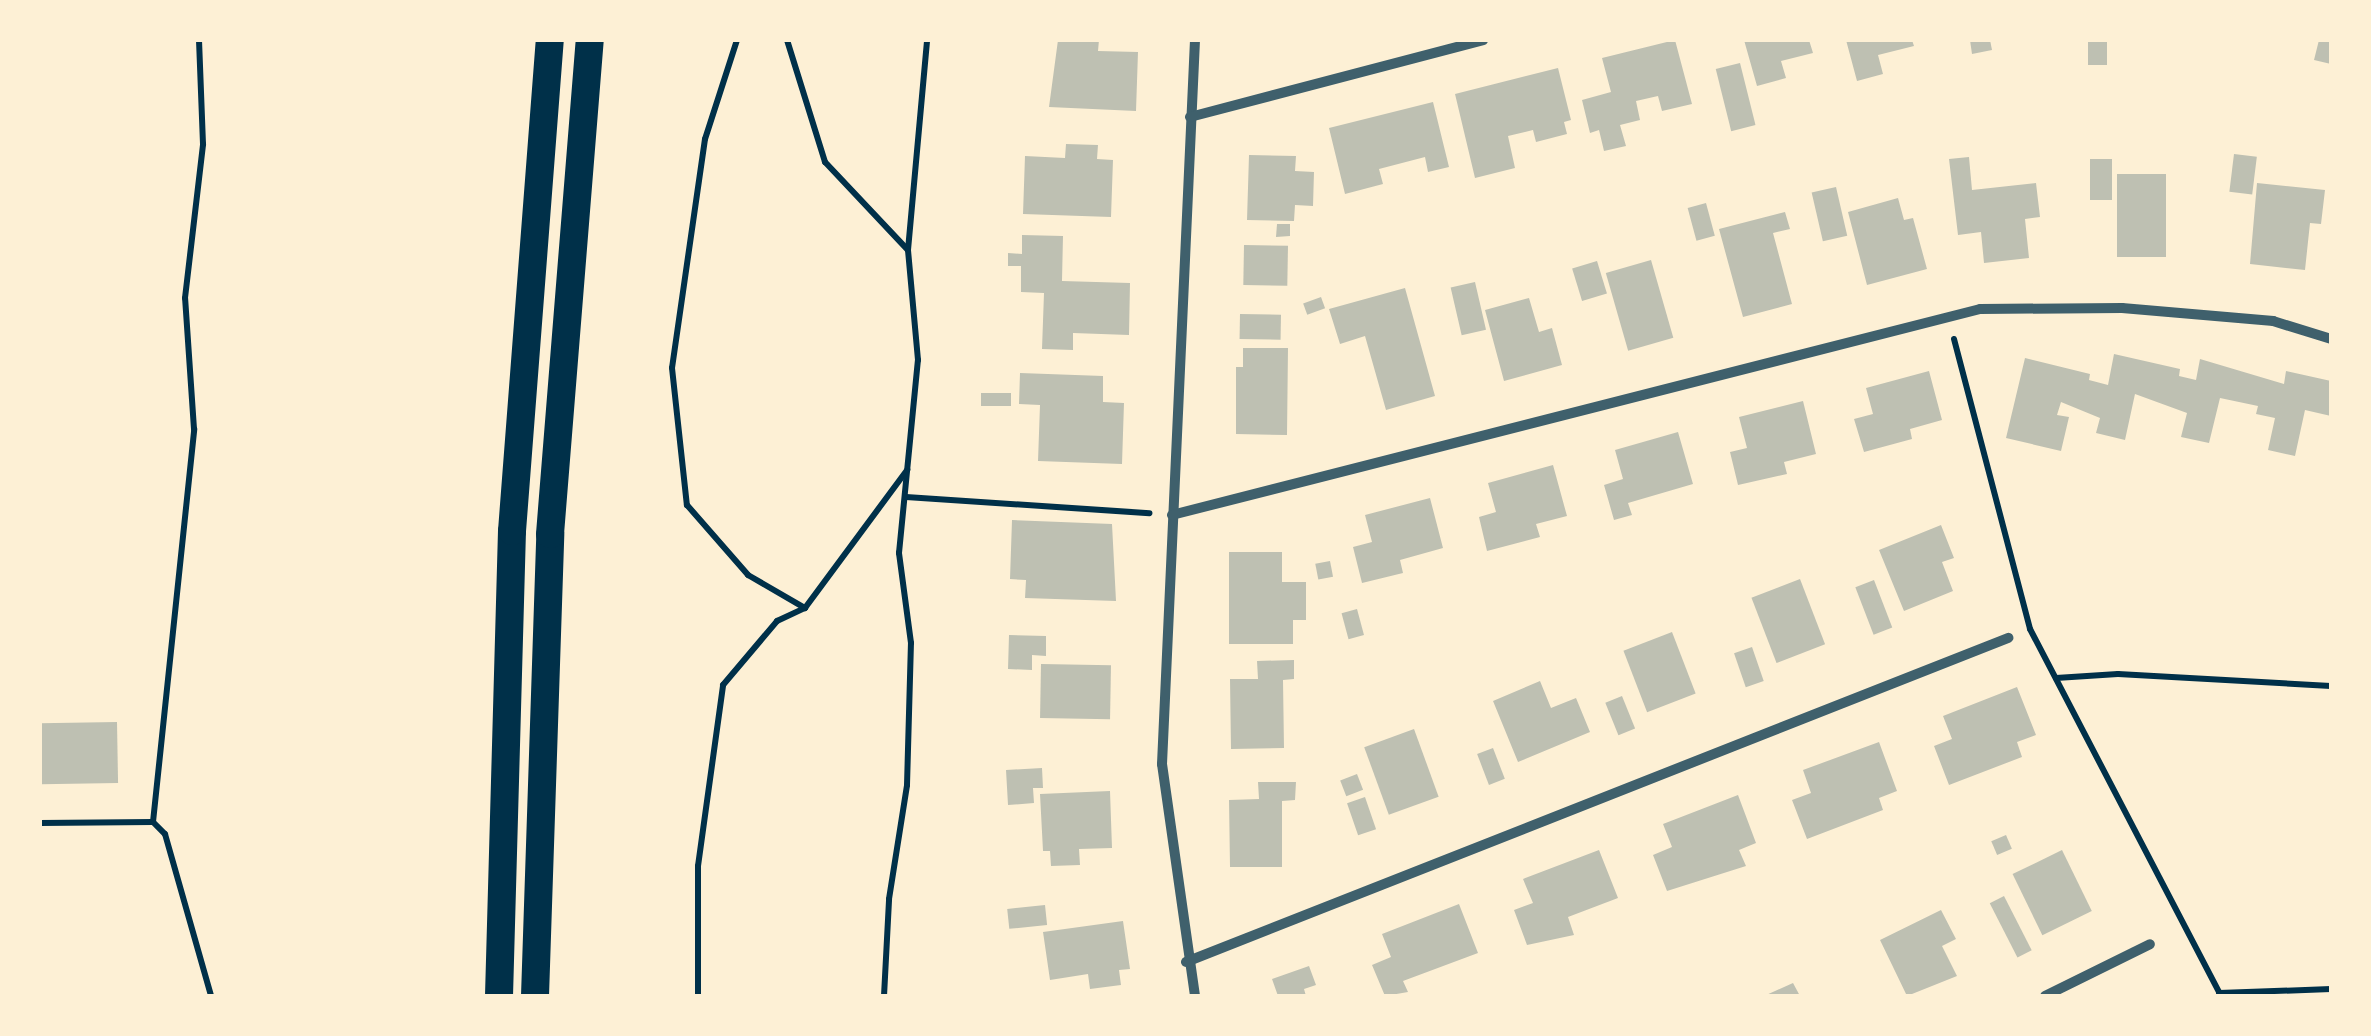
<!DOCTYPE html>
<html>
<head>
<meta charset="utf-8">
<style>
	body { margin:0 }
	#map { position:relative; width:2371px; height:1036px; overflow:hidden; background:#fdf0d5; font-family:"Source Sans 3",sans-serif }
	div>[style] { position:absolute }
	[style*='--x'] { left:calc(var(--x)*1px); top:calc(var(--y)*1px); width:calc(var(--w)*1px); rotate:calc(var(--a)*1deg) }
	.building>* { inset:0; background:#bec0b2; transform-origin:0 0 }
	.path>* { height:6px; margin:-3px; padding:0 3px; transform-origin:3px; border-radius:3px; background:#003049 }
	.minor>* { height:10px; margin:-5px; padding:0 5px; transform-origin:5px; border-radius:5px; background:#3f606c }
	.trunk>* { height:28px; margin:-14px; padding:0 14px; transform-origin:14px; border-radius:14px; background:#003049 }
	span { translate:-50% -50%; white-space:nowrap; text-align:center; line-height:1.15; -webkit-text-stroke:8px #fdf0d5; paint-order:stroke }
	.frame { position:absolute; inset:0; border:42px solid #fdf0d5; pointer-events:none }
</style>
</head>
<body>
<div id="map">
	<div class="building">
		<i style="clip-path:polygon(1058px 40px,1099px 40px,1098px 51px,1138px 52px,1136px 111px,1049px 107px)"></i>
		<i style="clip-path:polygon(1675px 40px,1692px 104px,1662px 111px,1658px 96px,1636px 101px,1640px 120px,1620px 125px,1626px 146px,1604px 151px,1599px 130px,1590px 133px,1582px 100px,1611px 92px,1602px 58px)"></i>
		<i style="clip-path:polygon(1744px 40px,1809px 40px,1813px 53px,1781px 61px,1786px 78px,1757px 86px)"></i>
		<i style="clip-path:polygon(1846px 40px,1912px 40px,1914px 46px,1878px 55px,1883px 74px,1857px 81px)"></i>
		<i style="clip-path:polygon(1970px 40px,1990px 40px,1992px 50px,1972px 54px)"></i>
		<i style="left:2088px;top:40px;width:19px;height:25px"></i>
		<i style="clip-path:polygon(2319px 40px,2331px 40px,2331px 64px,2314px 60px)"></i>
		<i style="left:1740px;top:63px;width:64px;height:25px;rotate:76deg"></i>
		<i style="clip-path:polygon(1558px 68px,1571px 120px,1564px 122px,1567px 134px,1536px 142px,1533px 130px,1508px 136px,1515px 168px,1475px 178px,1455px 94px)"></i>
		<i style="clip-path:polygon(1433px 102px,1449px 167px,1428px 172px,1425px 157px,1379px 169px,1383px 184px,1345px 194px,1329px 128px)"></i>
		<i style="clip-path:polygon(1066px 144px,1098px 145px,1097px 159px,1113px 160px,1111px 217px,1023px 214px,1025px 156px,1065px 158px)"></i>
		<i style="left:2234px;top:154px;width:23px;height:38px;rotate:7deg"></i>
		<i style="clip-path:polygon(1249px 155px,1296px 156px,1295px 171px,1314px 172px,1313px 206px,1295px 205px,1294px 221px,1247px 220px)"></i>
		<i style="clip-path:polygon(1969px 157px,1972px 190px,2036px 183px,2040px 217px,2025px 219px,2029px 258px,1984px 263px,1981px 232px,1958px 235px,1949px 159px)"></i>
		<i style="left:2090px;top:159px;width:22px;height:41px"></i>
		<i style="left:2117px;top:174px;width:49px;height:83px"></i>
		<i style="clip-path:polygon(2257px 183px,2325px 190px,2321px 224px,2310px 223px,2305px 270px,2250px 264px)"></i>
		<i style="left:1836px;top:187px;width:50px;height:25px;rotate:77deg"></i>
		<i style="clip-path:polygon(1898px 198px,1904px 220px,1913px 218px,1927px 269px,1867px 285px,1848px 212px)"></i>
		<i style="left:1706px;top:203px;width:34px;height:19px;rotate:75deg"></i>
		<i style="clip-path:polygon(1785px 212px,1790px 229px,1773px 233px,1792px 304px,1743px 317px,1719px 229px)"></i>
		<i style="clip-path:polygon(1277px 224px,1290px 224px,1290px 236px,1276px 237px)"></i>
		<i style="clip-path:polygon(1022px 235px,1063px 236px,1062px 281px,1130px 283px,1129px 335px,1073px 333px,1073px 350px,1042px 349px,1044px 293px,1021px 292px,1021px 266px,1008px 266px,1008px 253px,1022px 254px)"></i>
		<i style="left:1244px;top:245px;width:44px;height:40px;rotate:1deg"></i>
		<i style="left:1651px;top:260px;width:81px;height:47px;rotate:74deg"></i>
		<i style="left:1597px;top:261px;width:34px;height:26px;rotate:73deg"></i>
		<i style="left:1475px;top:282px;width:49px;height:25px;rotate:77deg"></i>
		<i style="clip-path:polygon(1405px 288px,1435px 396px,1386px 410px,1365px 336px,1340px 344px,1329px 309px)"></i>
		<i style="left:1321px;top:297px;width:12px;height:19px;rotate:70deg"></i>
		<i style="clip-path:polygon(1529px 298px,1539px 332px,1552px 328px,1562px 365px,1504px 381px,1485px 310px)"></i>
		<i style="left:1240px;top:314px;width:41px;height:25px;rotate:1deg"></i>
		<i style="clip-path:polygon(1243px 348px,1288px 348px,1287px 435px,1236px 434px,1236px 367px,1243px 367px)"></i>
		<i style="clip-path:polygon(2114px 354px,2180px 369px,2179px 376px,2196px 380px,2200px 359px,2284px 384px,2286px 371px,2331px 381px,2331px 416px,2305px 410px,2295px 456px,2268px 450px,2275px 418px,2256px 414px,2258px 406px,2220px 398px,2209px 443px,2181px 437px,2187px 413px,2135px 394px,2125px 440px,2096px 433px,2100px 418px,2061px 402px,2057px 415px,2069px 417px,2061px 451px,2006px 438px,2025px 358px,2090px 374px,2089px 380px,2108px 385px)"></i>
		<i style="clip-path:polygon(1929px 371px,1942px 420px,1910px 429px,1912px 439px,1864px 452px,1854px 419px,1873px 414px,1866px 388px)"></i>
		<i style="clip-path:polygon(1020px 373px,1103px 376px,1103px 402px,1124px 403px,1122px 464px,1038px 461px,1040px 405px,1019px 404px)"></i>
		<i style="left:981px;top:393px;width:30px;height:13px"></i>
		<i style="clip-path:polygon(1803px 401px,1816px 454px,1784px 462px,1787px 474px,1738px 485px,1730px 452px,1747px 448px,1739px 417px)"></i>
		<i style="clip-path:polygon(1678px 432px,1693px 484px,1628px 503px,1632px 515px,1614px 520px,1604px 485px,1623px 479px,1615px 450px)"></i>
		<i style="clip-path:polygon(1553px 465px,1567px 516px,1536px 524px,1540px 537px,1487px 551px,1479px 517px,1496px 512px,1488px 483px)"></i>
		<i style="clip-path:polygon(1430px 498px,1443px 548px,1400px 560px,1403px 573px,1362px 583px,1353px 547px,1372px 542px,1365px 515px)"></i>
		<i style="clip-path:polygon(1012px 520px,1112px 524px,1116px 601px,1025px 598px,1026px 580px,1010px 579px)"></i>
		<i style="clip-path:polygon(1941px 525px,1954px 558px,1942px 562px,1953px 591px,1904px 611px,1879px 550px)"></i>
		<i style="clip-path:polygon(1229px 552px,1282px 552px,1282px 582px,1306px 582px,1306px 620px,1293px 620px,1293px 644px,1229px 644px)"></i>
		<i style="left:1330px;top:561px;width:16px;height:15px;rotate:79deg"></i>
		<i style="left:1800px;top:579px;width:70px;height:52px;rotate:69deg"></i>
		<i style="left:1874px;top:580px;width:51px;height:20px;rotate:69deg"></i>
		<i style="left:1357px;top:609px;width:27px;height:16px;rotate:75deg"></i>
		<i style="left:1672px;top:632px;width:66px;height:52px;rotate:69deg"></i>
		<i style="clip-path:polygon(1009px 635px,1046px 636px,1046px 656px,1032px 655px,1032px 670px,1008px 669px)"></i>
		<i style="left:1752px;top:647px;width:36px;height:19px;rotate:71deg"></i>
		<i style="clip-path:polygon(1294px 660px,1294px 679px,1283px 680px,1284px 748px,1231px 749px,1230px 679px,1258px 679px,1257px 661px)"></i>
		<i style="left:1041px;top:664px;width:70px;height:54px;rotate:1deg"></i>
		<i style="clip-path:polygon(1540px 681px,1551px 708px,1576px 698px,1590px 732px,1518px 762px,1493px 701px)"></i>
		<i style="clip-path:polygon(2017px 687px,2036px 735px,2017px 742px,2022px 757px,1949px 785px,1934px 746px,1952px 739px,1943px 716px)"></i>
		<i style="left:1622px;top:696px;width:35px;height:18px;rotate:68deg"></i>
		<i style="left:117px;top:722px;width:61px;height:77px;rotate:89deg"></i>
		<i style="left:1414px;top:729px;width:72px;height:53px;rotate:70deg"></i>
		<i style="clip-path:polygon(1879px 742px,1897px 791px,1879px 798px,1883px 810px,1807px 839px,1792px 800px,1811px 793px,1803px 770px)"></i>
		<i style="left:1493px;top:748px;width:33px;height:17px;rotate:69deg"></i>
		<i style="clip-path:polygon(1042px 768px,1043px 788px,1033px 788px,1034px 803px,1008px 805px,1006px 770px)"></i>
		<i style="left:1357px;top:774px;width:17px;height:18px;rotate:69deg"></i>
		<i style="clip-path:polygon(1258px 782px,1296px 782px,1295px 800px,1282px 801px,1282px 867px,1230px 867px,1229px 800px,1259px 799px)"></i>
		<i style="clip-path:polygon(1110px 791px,1112px 848px,1079px 849px,1080px 865px,1051px 866px,1050px 851px,1043px 851px,1040px 794px)"></i>
		<i style="clip-path:polygon(1738px 795px,1756px 843px,1739px 850px,1746px 866px,1667px 891px,1653px 855px,1672px 847px,1663px 824px)"></i>
		<i style="left:1365px;top:797px;width:34px;height:19px;rotate:71deg"></i>
		<i style="left:2006px;top:835px;width:15px;height:16px;rotate:67deg"></i>
		<i style="clip-path:polygon(1599px 850px,1618px 898px,1568px 917px,1574px 935px,1527px 945px,1514px 910px,1533px 903px,1523px 879px)"></i>
		<i style="left:2062px;top:850px;width:68px;height:55px;rotate:64deg"></i>
		<i style="left:2004px;top:896px;width:61px;height:16px;rotate:63deg"></i>
		<i style="clip-path:polygon(1459px 904px,1478px 953px,1403px 981px,1408px 992px,1385px 996px,1372px 965px,1391px 957px,1382px 934px)"></i>
		<i style="left:1045px;top:905px;width:20px;height:38px;rotate:84deg"></i>
		<i style="clip-path:polygon(1941px 910px,1956px 939px,1942px 946px,1957px 976px,1907px 996px,1880px 940px)"></i>
		<i style="clip-path:polygon(1123px 921px,1130px 969px,1119px 970px,1121px 985px,1090px 989px,1088px 974px,1050px 980px,1043px 932px)"></i>
		<i style="clip-path:polygon(1309px 966px,1316px 985px,1304px 989px,1306px 996px,1278px 996px,1272px 979px)"></i>
		<i style="clip-path:polygon(1793px 983px,1800px 996px,1764px 996px)"></i>
	</div>
	<div class="path">
		<i style="--x:737;--y:40;--w:104;--a:107.9"></i>
		<i style="--x:705;--y:139;--w:231;--a:98.2"></i>
		<i style="--x:672;--y:368;--w:138;--a:83.8"></i>
		<i style="--x:687;--y:505;--w:93;--a:48.9"></i>
		<i style="--x:748;--y:575;--w:66;--a:30.1"></i>
		<i style="--x:787;--y:40;--w:128;--a:72.7"></i>
		<i style="--x:825;--y:162;--w:120;--a:46.7"></i>
		<i style="--x:1954;--y:339;--w:300;--a:75.3"></i>
		<i style="--x:2030;--y:629;--w:414;--a:62.5"></i>
		<i style="--x:906;--y:497;--w:244;--a:3.8"></i>
		<i style="--x:2056;--y:678;--w:62;--a:-3.7"></i>
		<i style="--x:2118;--y:674;--w:213;--a:3.2"></i>
		<i style="--x:153;--y:822;--w:395;--a:-84"></i>
		<i style="--x:194;--y:429;--w:131;--a:-93.9"></i>
		<i style="--x:185;--y:298;--w:155;--a:-83.3"></i>
		<i style="--x:203;--y:144;--w:104;--a:-92.2"></i>
		<i style="--x:40;--y:823;--w:113;--a:-0.5"></i>
		<i style="--x:153;--y:822;--w:17;--a:45"></i>
		<i style="--x:165;--y:834;--w:168;--a:74.1"></i>
		<i style="--x:2219;--y:993;--w:112;--a:-2"></i>
		<i style="--x:698;--y:996;--w:130;--a:-90"></i>
		<i style="--x:698;--y:866;--w:183;--a:-82.1"></i>
		<i style="--x:723;--y:685;--w:84;--a:-49.8"></i>
		<i style="--x:777;--y:621;--w:31;--a:-25"></i>
		<i style="--x:805;--y:608;--w:172;--a:-53.5"></i>
		<i style="--x:884;--y:996;--w:97;--a:-87"></i>
		<i style="--x:889;--y:899;--w:115;--a:-81"></i>
		<i style="--x:907;--y:785;--w:142;--a:-88.4"></i>
		<i style="--x:911;--y:643;--w:91;--a:-97.6"></i>
		<i style="--x:899;--y:553;--w:194;--a:-84.4"></i>
		<i style="--x:918;--y:360;--w:110;--a:-95.2"></i>
		<i style="--x:908;--y:250;--w:211;--a:-84.8"></i>
	</div>
	<div class="minor">
		<i style="--x:1195;--y:40;--w:725;--a:92.61"></i>
		<i style="--x:1162;--y:764;--w:234;--a:81.9"></i>
		<i style="--x:1190;--y:117;--w:303;--a:-14.7"></i>
		<i style="--x:1172;--y:515;--w:834;--a:-14.3"></i>
		<i style="--x:1980;--y:309;--w:142;--a:-0.4"></i>
		<i style="--x:2122;--y:308;--w:152;--a:4.9"></i>
		<i style="--x:2273;--y:321;--w:61;--a:17.2"></i>
		<i style="--x:1186;--y:962;--w:884;--a:-21.51"></i>
		<i style="--x:2045;--y:996;--w:117;--a:-26.3"></i>
	</div>
	<div class="trunk">
		<i style="--x:499;--y:996;--w:465;--a:-88.4"></i>
		<i style="--x:512;--y:531;--w:492;--a:-85.6"></i>
		<i style="--x:535;--y:996;--w:462;--a:-88.1"></i>
		<i style="--x:550;--y:534;--w:496;--a:-85.4"></i>
	</div>
	<div class="frame"></div>
</div>
</body>
</html>
